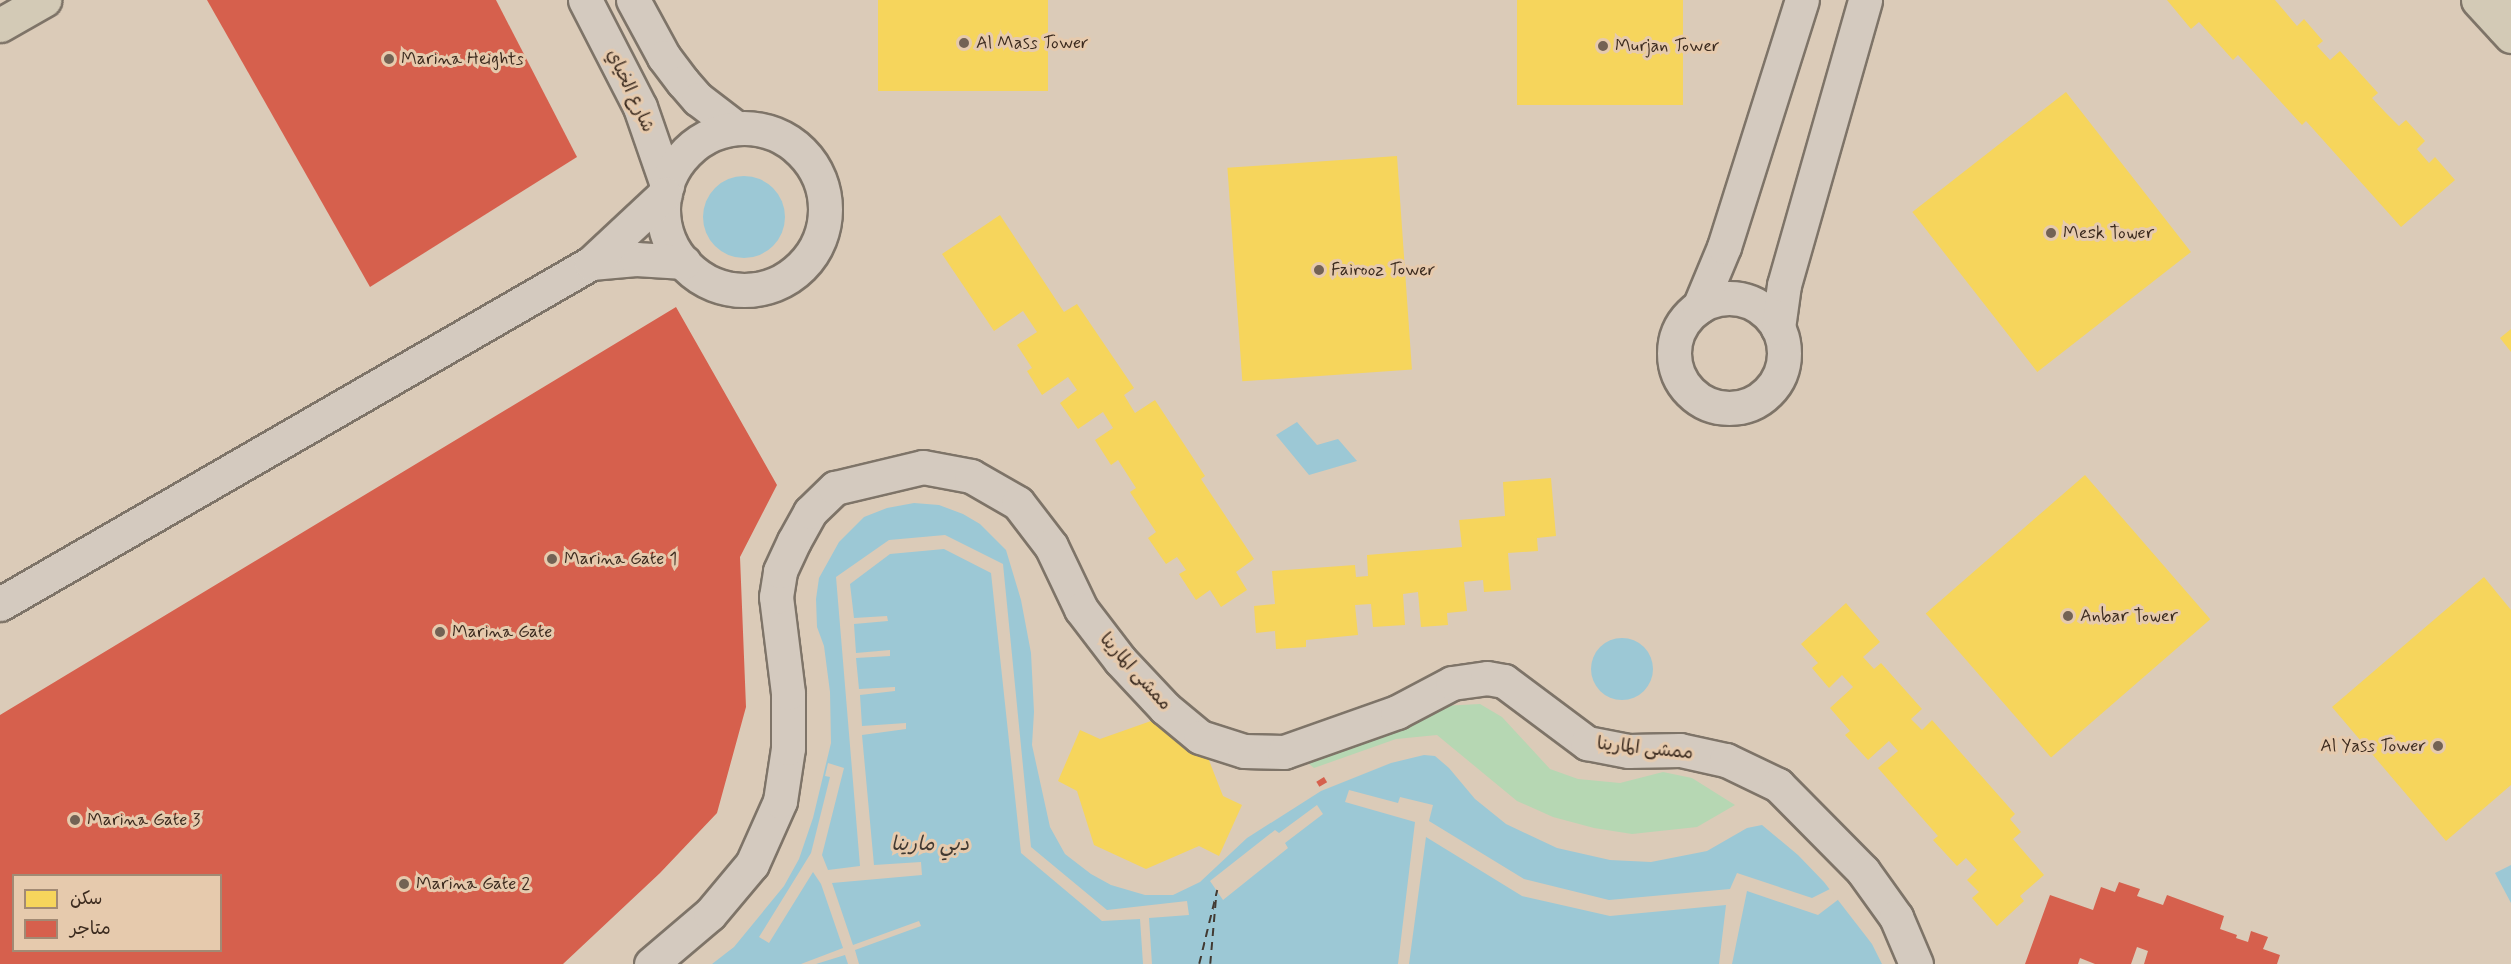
<!DOCTYPE html>
<html>
<head>
<meta charset="utf-8">
<style>
	body { margin:0 }
	#map { position:relative; width:2511px; height:964px; overflow:hidden; background:#dbcbb8; font-family:Mynerve,"Playpen Sans Arabic",sans-serif }
	div>[style] { position:absolute }
	[style*='--x'] { left:calc(var(--x)*1px); top:calc(var(--y)*1px); width:calc(var(--w)*1px); rotate:calc(var(--a)*1deg) }
	.green>* { inset:0; background:#b6d7b3 }
	.water>* { inset:0; background:#9cc8d5 }
	.round { border-radius:50% }
	.pier>* { inset:0; background:#dbcbb8 }
	.homes>* { inset:0; background:#f6d55c; transform-origin:0 0 }
	.shops>* { inset:0; background:#d6604d; transform-origin:0 0 }
	.ferry>* { height:1.5px; margin-top:-0.75px; transform-origin:0; background:repeating-linear-gradient(90deg,#423a32 0 8px,transparent 0 14px) }
	.roads { filter:drop-shadow(2px 0 #7e7468) drop-shadow(-2px 0 #7e7468) drop-shadow(0 2px #7e7468) drop-shadow(0 -2px #7e7468) }
	.minor>* { height:33px; margin:-16.5px; padding:0 16.5px; transform-origin:16.5px; border-radius:16.5px; background:#d4cabf }
	.minor>.ring { margin:-16.5px; padding:0; box-sizing:content-box; background:none; border:33px solid #d4cabf; border-radius:50% }
	.major>* { height:33px; margin:-16.5px; padding:0 16.5px; transform-origin:16.5px; border-radius:16.5px; background:#d3cab6 }
	.highway>* { height:33px; margin:-16.5px; padding:0 16.5px; transform-origin:16.5px; border-radius:16.5px; background:#d3cab6 }
	.dots>* { width:16px; height:16px; translate:-50% -50%; box-sizing:border-box; border:3px solid #e6caad; border-radius:50% }
	span { translate:-50% -50%; white-space:nowrap; text-align:center; line-height:1.15; -webkit-text-stroke:6px #e6caad; paint-order:stroke }
	.poi-label { font-size:18px; color:#3b2a1e }
	.left { translate:0 -50%; text-align:left }
	.right { translate:-100% -50%; text-align:right }
	.street-label { font-size:18px; color:#3b2a1e }
	.water-label { font-size:20px; color:#423a32; font-style:italic }
	.legend { position:absolute; left:12px; top:874px; width:210px; height:78px; box-sizing:border-box; background:#e6caad; border:2px solid #a28a74; margin:0; padding:8px 10px; list-style:none; font-size:18px; color:#3b2a1e }
	.legend li { display:flex; align-items:center; gap:12px; height:30px }
	.legend b { width:30px; border:2px solid #a28a74 }
</style>
</head>
<body>
<div id="map">
	<div class="green">
		<i style="clip-path:polygon(1480px 704px,1502px 717px,1550px 769px,1578px 779px,1620px 783px,1663px 772px,1692px 778px,1735px 805px,1697px 827px,1632px 834px,1594px 828px,1553px 817px,1517px 801px,1437px 735px,1396px 739px,1314px 768px,1308px 763px,1311px 755px,1441px 706px)"></i>
	</div>
	<div class="water">
		<i class="round" style="left:703px;top:176px;width:82px;height:82px"></i>
		<i style="clip-path:polygon(1297px 422px,1317px 445px,1338px 439px,1357px 461px,1309px 475px,1276px 435px)"></i>
		<i style="clip-path:polygon(914px 503px,939px 505px,963px 514px,980px 524px,1006px 550px,1021px 600px,1031px 653px,1034px 712px,1032px 745px,1050px 827px,1065px 854px,1091px 874px,1111px 885px,1145px 895px,1173px 895px,1200px 882px,1247px 838px,1321px 791px,1391px 763px,1424px 755px,1435px 756px,1449px 768px,1475px 799px,1506px 824px,1557px 848px,1610px 860px,1651px 862px,1707px 851px,1747px 828px,1762px 825px,1798px 855px,1824px 882px,1872px 944px,1882px 964px,712px 964px,734px 947px,784px 886px,799px 859px,813px 818px,831px 743px,830px 692px,824px 646px,817px 627px,816px 599px,819px 578px,839px 542px,864px 517px,887px 508px)"></i>
		<i class="round" style="left:1591px;top:638px;width:62px;height:62px"></i>
		<i style="clip-path:polygon(2511px 865px,2511px 903px,2495px 873px)"></i>
	</div>
	<div class="pier">
		<i style="clip-path:polygon(945px 535px,1003px 564px,1031px 847px,1107px 910px,1187px 901px,1189px 915px,1149px 918px,1152px 964px,1143px 964px,1140px 919px,1102px 921px,1021px 853px,991px 573px,944px 549px,890px 554px,850px 584px,854px 618px,887px 616px,888px 621px,854px 624px,856px 653px,890px 650px,890px 656px,856px 658px,859px 689px,895px 687px,895px 691px,860px 695px,862px 726px,906px 723px,906px 729px,862px 735px,874px 865px,921px 862px,922px 875px,832px 883px,853px 945px,919px 921px,921px 926px,855px 950px,859px 964px,848px 964px,845px 955px,816px 964px,801px 964px,843px 948px,821px 884px,813px 872px,769px 943px,759px 937px,811px 853px,830px 777px,825px 776px,828px 763px,844px 768px,822px 855px,828px 870px,860px 866px,836px 577px,889px 540px)"></i>
		<i style="clip-path:polygon(1349px 790px,1398px 803px,1400px 797px,1433px 805px,1429px 821px,1524px 879px,1609px 900px,1730px 889px,1737px 873px,1812px 898px,1830px 889px,1839px 899px,1818px 915px,1747px 891px,1732px 964px,1719px 964px,1726px 905px,1610px 916px,1522px 896px,1426px 837px,1409px 964px,1398px 964px,1415px 822px,1345px 802px)"></i>
		<i style="clip-path:polygon(1317px 805px,1323px 814px,1285px 843px,1288px 848px,1223px 900px,1210px 881px,1275px 830px,1279px 833px)"></i>
	</div>
	<div class="homes">
		<i style="clip-path:polygon(277px 0,467px 0,479px 12px,515px 150px,432px 166px,381px 210px,293px 106px)"></i>
		<i style="left:878px;top:0;width:170px;height:91px"></i>
		<i style="left:1517px;top:0;width:166px;height:105px"></i>
		<i style="clip-path:polygon(2167px 0,2275px 0,2297px 26px,2304px 19px,2323px 41px,2317px 46px,2330px 60px,2340px 51px,2378px 93px,2372px 98px,2385px 112px,2399px 126px,2406px 120px,2425px 141px,2417px 149px,2429px 163px,2435px 157px,2455px 180px,2401px 227px,2306px 121px,2302px 125px,2238px 55px,2233px 60px,2199px 22px,2191px 29px)"></i>
		<i style="left:2066px;top:92px;width:203px;height:195px;rotate:52deg"></i>
		<i style="left:1397px;top:156px;width:214px;height:170px;rotate:86deg"></i>
		<i style="clip-path:polygon(1000px 215px,1064px 312px,1077px 304px,1134px 388px,1124px 395px,1135px 413px,1155px 400px,1205px 476px,1201px 479px,1254px 559px,1236px 572px,1247px 590px,1221px 607px,1210px 590px,1196px 600px,1179px 574px,1186px 570px,1177px 557px,1166px 564px,1148px 538px,1156px 532px,1130px 492px,1136px 488px,1118px 460px,1111px 465px,1095px 440px,1113px 428px,1103px 412px,1078px 429px,1060px 403px,1077px 390px,1068px 377px,1042px 395px,1027px 371px,1032px 368px,1017px 345px,1037px 332px,1023px 311px,994px 331px,942px 254px)"></i>
		<i style="clip-path:polygon(2511px 329px,2511px 352px,2500px 338px)"></i>
		<i style="left:584px;top:413px;width:214px;height:208px;rotate:58deg"></i>
		<i style="left:2085px;top:475px;width:191px;height:211px;rotate:49deg"></i>
		<i style="clip-path:polygon(1551px 478px,1556px 536px,1537px 538px,1538px 551px,1508px 553px,1511px 590px,1484px 592px,1483px 580px,1464px 582px,1467px 611px,1447px 613px,1448px 625px,1421px 627px,1418px 592px,1403px 594px,1405px 625px,1373px 627px,1371px 604px,1355px 605px,1358px 635px,1306px 640px,1306px 647px,1276px 649px,1275px 631px,1256px 633px,1254px 606px,1275px 604px,1272px 571px,1355px 565px,1356px 577px,1368px 576px,1367px 555px,1462px 547px,1459px 520px,1505px 516px,1503px 482px)"></i>
		<i style="clip-path:polygon(2484px 577px,2511px 610px,2511px 785px,2446px 841px,2332px 707px)"></i>
		<i style="clip-path:polygon(1846px 603px,1880px 642px,1863px 657px,1874px 669px,1881px 663px,1922px 709px,1911px 719px,1922px 730px,1932px 720px,2015px 814px,2010px 819px,2021px 832px,2013px 839px,2044px 875px,2020px 896px,2024px 901px,1997px 926px,1972px 898px,1979px 892px,1967px 880px,1977px 870px,1966px 858px,1957px 866px,1933px 840px,1938px 836px,1878px 768px,1898px 751px,1889px 741px,1868px 760px,1845px 735px,1850px 731px,1830px 708px,1853px 687px,1842px 675px,1829px 688px,1812px 668px,1818px 663px,1801px 644px)"></i>
		<i style="clip-path:polygon(87px 713px,183px 876px,14px 876px,14px 950px,92px 950px,69px 964px,0 964px,0 765px)"></i>
		<i style="clip-path:polygon(1151px 721px,1203px 745px,1223px 796px,1242px 805px,1219px 856px,1199px 846px,1146px 869px,1094px 845px,1077px 791px,1058px 781px,1080px 730px,1100px 739px)"></i>
		<i style="clip-path:polygon(440px 750px,537px 919px,459px 964px,337px 964px,271px 848px)"></i>
	</div>
	<div class="shops">
		<i style="clip-path:polygon(207px 0,496px 0,577px 157px,370px 287px)"></i>
		<i style="clip-path:polygon(evenodd,676px 307px,777px 485px,740px 557px,746px 707px,717px 813px,660px 873px,563px 964px,0 964px,0 715px,676px 307px,14px 876px,220px 876px,220px 950px,14px 950px,14px 876px)"></i>
		<i style="left:1324px;top:777px;width:6px;height:9px;rotate:59deg"></i>
		<i style="clip-path:polygon(2119px 882px,2140px 889px,2137px 896px,2163px 905px,2167px 895px,2224px 916px,2220px 929px,2237px 935px,2236px 938px,2248px 942px,2251px 931px,2268px 937px,2263px 949px,2280px 955px,2277px 964px,2144px 964px,2148px 951px,2137px 947px,2131px 964px,2095px 964px,2080px 958px,2078px 964px,2025px 964px,2050px 895px,2093px 910px,2101px 887px,2115px 892px)"></i>
	</div>
	<div class="ferry">
		<i style="--x:1199;--y:964;--w:76;--a:-76.3"></i>
		<i style="--x:1210;--y:964;--w:68;--a:-85"></i>
	</div>
	<div class="roads">
		<div class="minor">
			<i style="--x:585;--y:0;--w:120;--a:62.8"></i>
			<i style="--x:640;--y:107;--w:83;--a:70.9"></i>
			<i style="--x:633;--y:0;--w:65;--a:61.5"></i>
			<i style="--x:664;--y:57;--w:31;--a:53"></i>
			<i style="--x:683;--y:82;--w:23;--a:49"></i>
			<i style="--x:698;--y:99;--w:48;--a:37.3"></i>
			<i class="ring" style="left:663px;top:128px;width:129px;height:129px"></i>
			<i style="--x:591;--y:263;--w:45;--a:-5.1"></i>
			<i style="--x:636;--y:259;--w:48;--a:3.6"></i>
			<i class="ring" style="left:1674px;top:298px;width:77px;height:77px"></i>
			<i style="--x:1699;--y:307;--w:65;--a:-67.4"></i>
			<i style="--x:1724;--y:247;--w:259;--a:-72.5"></i>
			<i style="--x:1778;--y:328;--w:43;--a:-82.1"></i>
			<i style="--x:1784;--y:285;--w:296;--a:-74.1"></i>
			<i style="--x:0;--y:604;--w:682;--a:-29.98"></i>
			<i style="--x:591;--y:263;--w:101;--a:-43"></i>
			<i style="--x:651;--y:964;--w:77;--a:-40.3"></i>
			<i style="--x:710;--y:914;--w:65;--a:-50"></i>
			<i style="--x:752;--y:864;--w:69;--a:-66"></i>
			<i style="--x:780;--y:801;--w:54;--a:-81.4"></i>
			<i style="--x:788;--y:748;--w:55;--a:-90"></i>
			<i style="--x:788;--y:693;--w:97;--a:-97.1"></i>
			<i style="--x:776;--y:597;--w:26;--a:-81"></i>
			<i style="--x:780;--y:571;--w:33;--a:-65"></i>
			<i style="--x:794;--y:541;--w:33;--a:-61"></i>
			<i style="--x:810;--y:512;--w:35;--a:-44"></i>
			<i style="--x:835;--y:488;--w:90;--a:-13.4"></i>
			<i style="--x:923;--y:467;--w:49;--a:10.6"></i>
			<i style="--x:971;--y:476;--w:54;--a:29.9"></i>
			<i style="--x:1018;--y:503;--w:54;--a:52.5"></i>
			<i style="--x:1051;--y:546;--w:70;--a:64.5"></i>
			<i style="--x:1081;--y:609;--w:64;--a:52.6"></i>
			<i style="--x:1120;--y:660;--w:66;--a:46.8"></i>
			<i style="--x:1165;--y:708;--w:45;--a:39.6"></i>
			<i style="--x:1200;--y:737;--w:46;--a:17.7"></i>
			<i style="--x:1244;--y:751;--w:40;--a:1.4"></i>
			<i style="--x:1284;--y:752;--w:120;--a:-19.5"></i>
			<i style="--x:1397;--y:712;--w:62;--a:-27.8"></i>
			<i style="--x:1452;--y:683;--w:35;--a:-8"></i>
			<i style="--x:1487;--y:678;--w:17;--a:10"></i>
			<i style="--x:1504;--y:681;--w:104;--a:36.8"></i>
			<i style="--x:1587;--y:743;--w:42;--a:11"></i>
			<i style="--x:1628;--y:751;--w:52;--a:-1.1"></i>
			<i style="--x:1680;--y:750;--w:47;--a:12.3"></i>
			<i style="--x:1726;--y:760;--w:58;--a:25.7"></i>
			<i style="--x:1778;--y:785;--w:121;--a:45.3"></i>
			<i style="--x:1863;--y:871;--w:57;--a:54.3"></i>
			<i style="--x:1896;--y:917;--w:51;--a:66.9"></i>
		</div>
		<div class="major">
			<i style="--x:2478;--y:0;--w:49;--a:47.5"></i>
			<i style="--x:0;--y:25;--w:51;--a:-29.6"></i>
		</div>
		<div class="highway">
			<i style="--x:2504;--y:28;--w:28;--a:-90"></i>
		</div>
	</div>
	<div class="dots">
		<i style="left:964px;top:43px;background:#736254"></i>
		<i style="left:1603px;top:46px;background:#736254"></i>
		<i style="left:389px;top:59px;background:#736254"></i>
		<i style="left:2051px;top:233px;background:#736254"></i>
		<i style="left:1319px;top:270px;background:#736254"></i>
		<i style="left:552px;top:559px;background:#736254"></i>
		<i style="left:2068px;top:616px;background:#736254"></i>
		<i style="left:440px;top:632px;background:#736254"></i>
		<i style="left:2438px;top:746px;background:#736254"></i>
		<i style="left:75px;top:820px;background:#736254"></i>
		<i style="left:404px;top:884px;background:#736254"></i>
	</div>
	<div class="poi-label">
		<span class="left" style="left:976px;top:43px">Al Mass Tower</span>
		<span class="left" style="left:1615px;top:46px">Murjan Tower</span>
		<span class="left" style="left:401px;top:59px">Marina Heights</span>
		<span class="left" style="left:2063px;top:233px">Mesk Tower</span>
		<span class="left" style="left:1331px;top:270px">Fairooz Tower</span>
		<span class="left" style="left:564px;top:559px">Marina Gate 1</span>
		<span class="left" style="left:2080px;top:616px">Anbar Tower</span>
		<span class="left" style="left:452px;top:632px">Marina Gate</span>
		<span class="right" style="left:2426px;top:746px">Al Yass Tower</span>
		<span class="left" style="left:87px;top:820px">Marina Gate 3</span>
		<span class="left" style="left:416px;top:884px">Marina Gate 2</span>
	</div>
	<div class="street-label">
		<span style="left:630px;top:91px;rotate:65deg">شارع الخياي</span>
		<span style="left:1135px;top:672px;rotate:48deg">ممشى المارينا</span>
		<span style="left:1645px;top:749px;rotate:6deg">ممشى المارينا</span>
	</div>
	<div class="water-label">
		<span style="left:930px;top:844px">دبي مارينا</span>
	</div>
	<ul class="legend">
	<li><b style="height:16px;background:#f6d55c"></b>سكن</li>
	<li><b style="height:16px;background:#d6604d"></b>متاجر</li>
	</ul>
</div>
</body>
</html>
